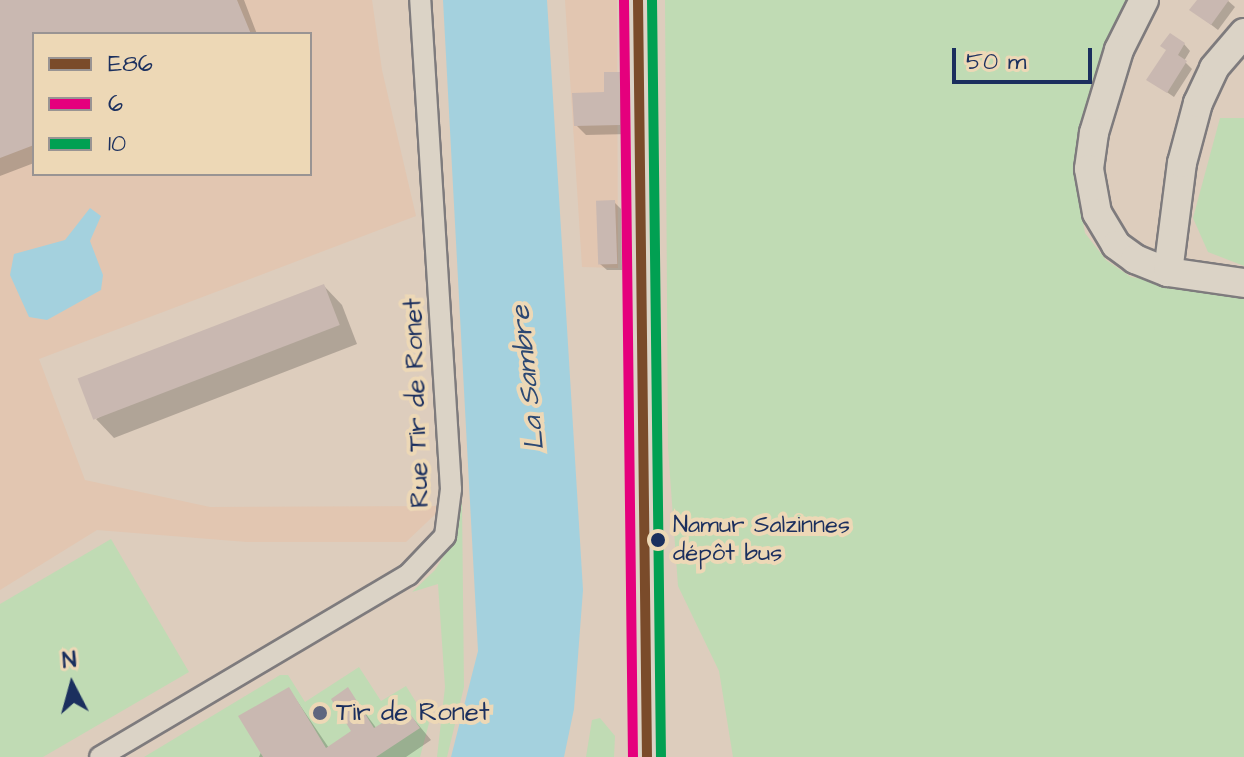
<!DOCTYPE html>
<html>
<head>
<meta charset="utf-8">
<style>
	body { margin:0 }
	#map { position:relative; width:1244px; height:757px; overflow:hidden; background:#ddcdbd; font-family:"Architects Daughter",sans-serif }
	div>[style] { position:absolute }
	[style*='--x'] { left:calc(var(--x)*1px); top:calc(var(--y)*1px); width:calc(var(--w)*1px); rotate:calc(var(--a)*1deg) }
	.built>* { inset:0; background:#e2c6b1 }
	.green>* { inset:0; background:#c0dbb4 }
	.water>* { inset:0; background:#a4d1de }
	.shadow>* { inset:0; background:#0003 }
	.building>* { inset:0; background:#c9b8b1; transform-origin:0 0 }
	.roads { filter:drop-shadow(2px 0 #7e7b7d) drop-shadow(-2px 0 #7e7b7d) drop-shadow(0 2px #7e7b7d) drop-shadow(0 -2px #7e7b7d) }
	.street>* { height:20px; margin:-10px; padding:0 10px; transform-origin:10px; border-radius:10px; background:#dbd3c6 }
	.secondary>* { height:28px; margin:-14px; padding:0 14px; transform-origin:14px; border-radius:14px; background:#dbd3c6 }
	.primary>* { height:32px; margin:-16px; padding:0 16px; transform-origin:16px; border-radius:16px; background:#dbd3c6 }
	.bus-1>* { height:10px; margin:-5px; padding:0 5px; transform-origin:5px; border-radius:5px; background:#7a4b2a }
	.bus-2>* { height:10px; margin:-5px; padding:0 5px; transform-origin:5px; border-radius:5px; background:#e5007d }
	.bus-3>* { height:10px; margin:-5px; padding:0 5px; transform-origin:5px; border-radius:5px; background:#01a052 }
	.dots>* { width:22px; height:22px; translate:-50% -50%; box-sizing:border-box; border:4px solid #edd8b6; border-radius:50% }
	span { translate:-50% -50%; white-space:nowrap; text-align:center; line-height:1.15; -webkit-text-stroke:8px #edd8b6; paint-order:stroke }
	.bus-label { font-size:24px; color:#1b2f5e }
	.left { translate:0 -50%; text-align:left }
	.street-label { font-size:26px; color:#1b2f5e }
	.poi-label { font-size:26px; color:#1b2f5e }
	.water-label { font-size:28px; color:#2c4873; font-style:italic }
	.legend { position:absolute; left:32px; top:32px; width:280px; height:144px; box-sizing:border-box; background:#edd8b6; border:2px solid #999493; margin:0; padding:10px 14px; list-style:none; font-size:24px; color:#1b2f5e }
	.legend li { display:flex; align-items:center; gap:16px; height:40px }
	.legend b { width:40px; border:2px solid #999493 }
	.north { position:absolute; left:32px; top:645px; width:80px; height:80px; -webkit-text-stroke:6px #edd8b6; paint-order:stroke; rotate:354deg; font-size:22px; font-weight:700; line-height:32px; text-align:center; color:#1b2f5e }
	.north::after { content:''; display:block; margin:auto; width:28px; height:36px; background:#1b2f5e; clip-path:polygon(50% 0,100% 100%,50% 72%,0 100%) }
	.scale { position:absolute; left:952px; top:48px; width:140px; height:36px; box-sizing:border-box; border:4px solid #1b2f5e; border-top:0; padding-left:10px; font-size:24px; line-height:28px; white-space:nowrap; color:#1b2f5e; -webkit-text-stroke:6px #edd8b6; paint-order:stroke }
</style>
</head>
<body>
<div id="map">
	<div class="built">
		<i style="clip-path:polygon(evenodd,0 0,372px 0,382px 70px,416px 216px,39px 359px,85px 480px,210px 507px,444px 506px,406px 542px,247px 542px,97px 530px,0 590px,0 0,34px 34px,310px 34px,310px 174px,34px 174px,34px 34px)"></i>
		<i style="clip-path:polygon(565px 0,617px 0,618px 268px,582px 267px)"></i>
	</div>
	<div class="green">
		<i style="clip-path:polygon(665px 0,1127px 0,1084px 111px,1077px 186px,1085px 233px,1106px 260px,1131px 277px,1244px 294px,1244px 757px,733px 757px,719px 671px,678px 586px,668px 448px)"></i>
		<i style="clip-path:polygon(1220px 118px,1244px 118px,1244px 266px,1208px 252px,1193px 218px)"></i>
		<i style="clip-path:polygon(462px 501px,464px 687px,447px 757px,437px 757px,445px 687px,438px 584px,412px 592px,435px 570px,453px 541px)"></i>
		<i style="clip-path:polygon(111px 539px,189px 672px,43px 757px,0 757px,0 604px)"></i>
		<i style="clip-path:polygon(359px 667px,381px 701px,406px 686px,429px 723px,420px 757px,144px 757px,280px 675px,288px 675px,305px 702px)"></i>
		<i style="clip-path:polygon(600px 718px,615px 736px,614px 757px,586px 757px,592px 720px)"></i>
	</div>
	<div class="water">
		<i style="clip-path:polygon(443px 0,547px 0,583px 590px,574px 709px,564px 757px,451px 757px,478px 651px)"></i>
		<i style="clip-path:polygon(90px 208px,101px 216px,90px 241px,103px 275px,101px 290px,47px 320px,29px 317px,10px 275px,14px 254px,65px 240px)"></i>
	</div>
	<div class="shadow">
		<i style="clip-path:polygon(0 0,244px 0,257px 34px,34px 34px,34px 163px,0 176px)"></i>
		<i style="clip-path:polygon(1201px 0,1227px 0,1235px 7px,1218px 30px,1192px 10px)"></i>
		<i style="clip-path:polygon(1184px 44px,1190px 51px,1184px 61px,1192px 69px,1174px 97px,1149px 80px)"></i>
		<i style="clip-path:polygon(619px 74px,629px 83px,629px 134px,586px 135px,576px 125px)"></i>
		<i style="clip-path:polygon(614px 202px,621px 209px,622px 270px,607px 270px,600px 264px)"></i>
		<i style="clip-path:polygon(324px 286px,342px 305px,357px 344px,114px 438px,96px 419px)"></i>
		<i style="clip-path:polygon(289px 689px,329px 748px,354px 732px,348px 690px,377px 729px,406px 710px,431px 740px,406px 757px,259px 757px)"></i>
	</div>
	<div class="building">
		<i style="clip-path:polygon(0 0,237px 0,251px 34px,34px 34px,34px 145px,0 158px)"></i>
		<i style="clip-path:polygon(1197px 0,1229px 0,1211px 25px,1189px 10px)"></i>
		<i style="clip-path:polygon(1170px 33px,1185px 43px,1178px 55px,1187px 61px,1167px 93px,1146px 80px,1166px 50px,1160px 46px)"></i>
		<i style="clip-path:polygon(604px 72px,620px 72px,620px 125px,574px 126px,572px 93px,604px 92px)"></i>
		<i style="left:615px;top:200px;width:64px;height:19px;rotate:88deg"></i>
		<i style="left:324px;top:284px;width:44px;height:264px;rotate:69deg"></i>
		<i style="clip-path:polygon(289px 687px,326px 748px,351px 731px,331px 699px,348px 687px,374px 728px,406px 708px,420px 728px,376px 757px,263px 757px,238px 716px)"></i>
	</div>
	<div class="roads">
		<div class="street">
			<i style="--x:100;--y:757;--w:358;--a:-30.6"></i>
			<i style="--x:408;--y:575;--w:54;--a:-46.5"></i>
			<i style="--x:445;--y:536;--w:47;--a:-82.7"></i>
			<i style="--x:451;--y:489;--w:490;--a:-93.6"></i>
		</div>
		<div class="secondary">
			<i style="--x:1144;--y:0;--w:56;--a:116.6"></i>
			<i style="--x:1119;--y:50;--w:87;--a:106.8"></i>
			<i style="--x:1094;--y:133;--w:36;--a:98"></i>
			<i style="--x:1089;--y:169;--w:45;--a:79.7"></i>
			<i style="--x:1097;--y:213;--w:37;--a:59"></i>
			<i style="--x:1116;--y:245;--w:24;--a:36"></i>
			<i style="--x:1135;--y:259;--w:35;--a:22"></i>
			<i style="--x:1168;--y:272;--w:77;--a:8.2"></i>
			<i style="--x:1168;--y:272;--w:110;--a:-82.7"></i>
			<i style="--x:1182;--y:163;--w:62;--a:-75.1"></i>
			<i style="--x:1198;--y:103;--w:38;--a:-65"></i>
			<i style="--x:1214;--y:68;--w:46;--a:-49.4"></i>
		</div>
		<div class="primary">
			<i style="--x:638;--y:0;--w:757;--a:89.32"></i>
		</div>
	</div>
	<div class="bus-1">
		<i style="--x:638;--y:0;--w:757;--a:89.32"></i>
	</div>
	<div class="bus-2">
		<i style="--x:624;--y:0;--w:757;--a:89.32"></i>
	</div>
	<div class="bus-3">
		<i style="--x:652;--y:0;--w:757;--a:89.32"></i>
	</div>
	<div class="dots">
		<i style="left:658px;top:540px;background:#1b2f5e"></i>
		<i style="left:320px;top:713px;background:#5f667f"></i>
	</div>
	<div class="bus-label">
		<span class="left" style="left:673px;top:540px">Namur Salzinnes<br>dépôt bus</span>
	</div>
	<div class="street-label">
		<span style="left:417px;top:403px;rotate:-92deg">Rue Tir de Ronet</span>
	</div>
	<div class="poi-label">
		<span class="left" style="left:336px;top:713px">Tir de Ronet</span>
	</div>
	<div class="water-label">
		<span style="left:528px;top:378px;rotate:-96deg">La Sambre</span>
	</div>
	<ul class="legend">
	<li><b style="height:10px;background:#7a4b2a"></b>E86</li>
	<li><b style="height:10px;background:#e5007d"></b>6</li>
	<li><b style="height:10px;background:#01a052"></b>10</li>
	</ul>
	<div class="north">N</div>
	<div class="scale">50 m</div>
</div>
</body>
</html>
